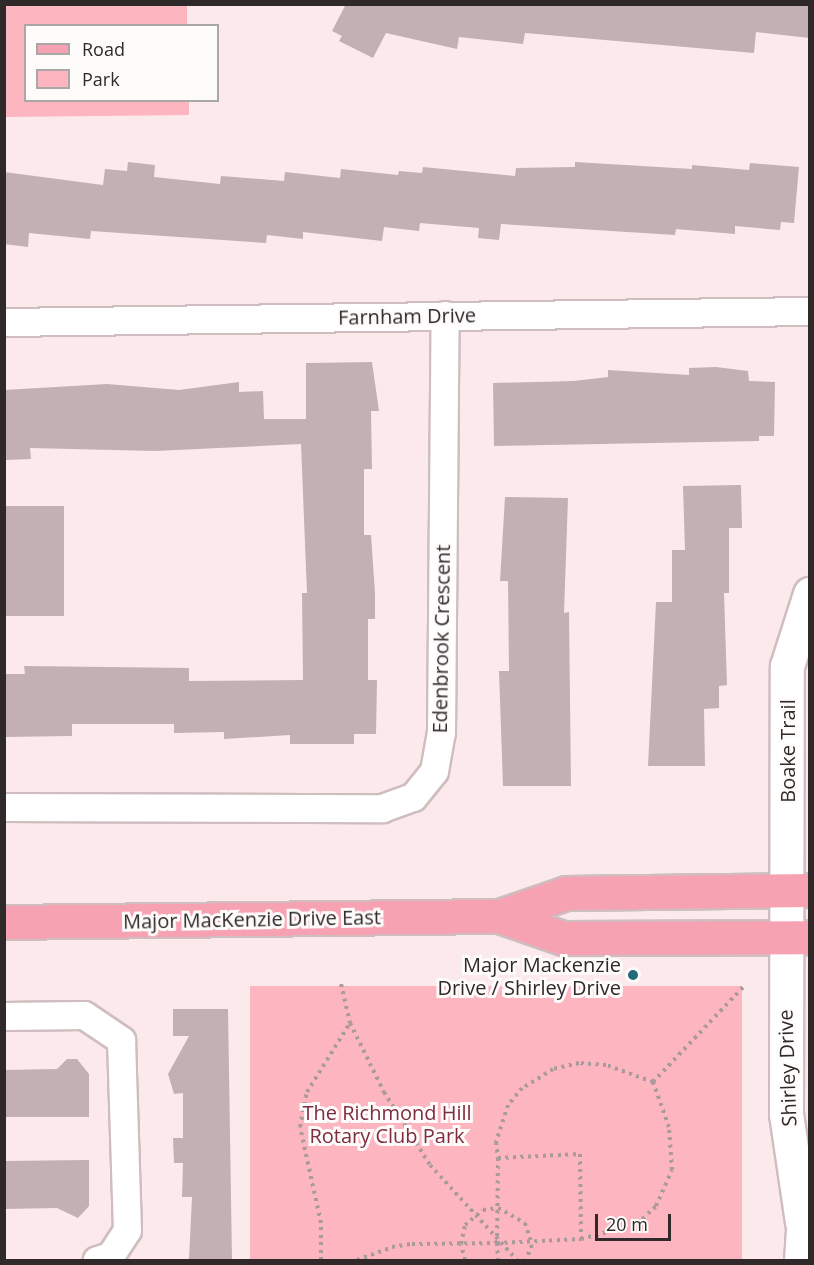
<!DOCTYPE html>
<html>
<head>
<meta charset="utf-8">
<style>
	body { margin:0 }
	#map { position:relative; width:814px; height:1265px; overflow:hidden; background:#fce9eb; font-family:"Open Sans",sans-serif }
	div>[style] { position:absolute }
	[style*='--x'] { left:calc(var(--x)*1px); top:calc(var(--y)*1px); width:calc(var(--w)*1px); rotate:calc(var(--a)*1deg) }
	.green>* { inset:0; background:#fdb5bf; transform-origin:0 0 }
	.building>* { inset:0; background:#c2b0b2; transform-origin:0 0 }
	.path>* { height:4px; margin-top:-2px; transform-origin:0; background:repeating-linear-gradient(90deg,#a99b9c 0 3px,transparent 0 7.5px) }
	.roads { filter:drop-shadow(2px 0 #cfbdbf) drop-shadow(-2px 0 #cfbdbf) drop-shadow(0 2px #cfbdbf) drop-shadow(0 -2px #cfbdbf) }
	.minor>* { height:27px; margin:-13.5px; padding:0 13.5px; transform-origin:13.5px; border-radius:13.5px; background:#fff }
	.tertiary>* { height:33px; margin:-16.5px; padding:0 16.5px; transform-origin:16.5px; border-radius:16.5px; background:#fff }
	.primary>* { height:33px; margin:-16.5px; padding:0 16.5px; transform-origin:16.5px; border-radius:16.5px; background:#f7a2b3 }
	.dots>* { width:16px; height:16px; translate:-50% -50%; box-sizing:border-box; border:3px solid #fefbfb; border-radius:50% }
	span { translate:-50% -50%; white-space:nowrap; text-align:center; line-height:1.15; -webkit-text-stroke:6px #fefbfb; paint-order:stroke }
	.street-label { font-size:20px; color:#30292a }
	.poi-label { font-size:20px; color:#30292a }
	.right { translate:-100% -50%; text-align:right }
	.park-label { font-size:20px; color:#7e2c3e }
	.frame { position:absolute; inset:0; border:6px solid #30292a; pointer-events:none }
	.legend { position:absolute; left:24px; top:24px; width:195px; height:78px; box-sizing:border-box; background:#fefbfb; border:2px solid #aca7a7; margin:0; padding:8px 10px; list-style:none; font-size:18px; color:#30292a }
	.legend li { display:flex; align-items:center; gap:12px; height:30px }
	.legend b { width:30px; border:2px solid #aca7a7 }
	.scale { position:absolute; left:595px; top:1214px; width:76px; height:27px; box-sizing:border-box; border:3px solid #30292a; border-top:0; padding-left:8px; font-size:18px; line-height:21px; white-space:nowrap; color:#30292a; -webkit-text-stroke:4px #fefbfb; paint-order:stroke }
</style>
</head>
<body>
<div id="map">
	<div class="green">
		<i style="clip-path:polygon(4px 5px,187px 5px,187px 25px,26px 26px,26px 100px,189px 101px,189px 115px,5px 117px)"></i>
		<i style="left:250px;top:986px;width:492px;height:274px"></i>
	</div>
	<div class="building">
		<i style="clip-path:polygon(346px 4px,810px 4px,810px 38px,756px 32px,754px 53px,525px 33px,523px 44px,459px 37px,457px 49px,386px 33px,373px 58px,339px 41px,342px 36px,332px 31px)"></i>
		<i style="clip-path:polygon(128px 162px,155px 165px,154px 177px,220px 184px,221px 176px,284px 181px,285px 172px,340px 178px,341px 169px,398px 175px,399px 171px,422px 173px,423px 167px,515px 176px,516px 168px,575px 167px,575px 162px,692px 169px,692px 165px,749px 170px,750px 163px,799px 167px,794px 223px,781px 222px,780px 230px,735px 226px,735px 234px,676px 229px,675px 235px,501px 224px,499px 240px,478px 238px,479px 228px,420px 223px,419px 231px,384px 227px,382px 241px,303px 232px,303px 239px,267px 235px,266px 243px,91px 231px,90px 239px,29px 233px,28px 247px,4px 244px,4px 172px,103px 185px,105px 169px,127px 171px)"></i>
		<i style="clip-path:polygon(372px 362px,379px 411px,371px 411px,372px 469px,364px 469px,364px 535px,371px 535px,375px 593px,375px 619px,368px 619px,368px 680px,377px 680px,376px 734px,354px 734px,354px 744px,290px 744px,290px 735px,224px 739px,224px 732px,174px 733px,174px 724px,72px 724px,72px 736px,4px 737px,4px 674px,25px 674px,24px 666px,189px 668px,189px 681px,303px 680px,302px 593px,307px 593px,301px 444px,155px 451px,30px 448px,31px 459px,4px 460px,4px 390px,107px 384px,179px 390px,239px 382px,239px 392px,263px 391px,264px 419px,306px 419px,306px 363px)"></i>
		<i style="clip-path:polygon(716px 367px,748px 371px,749px 381px,775px 382px,774px 436px,759px 436px,759px 441px,494px 446px,493px 383px,574px 381px,608px 377px,608px 370px,689px 375px,689px 368px)"></i>
		<i style="clip-path:polygon(741px 485px,742px 528px,729px 528px,729px 593px,724px 593px,727px 685px,719px 686px,719px 708px,704px 709px,705px 766px,648px 766px,656px 602px,672px 602px,672px 550px,685px 550px,683px 486px)"></i>
		<i style="clip-path:polygon(505px 497px,568px 498px,564px 613px,569px 612px,571px 786px,503px 786px,499px 671px,509px 671px,508px 581px,500px 581px)"></i>
		<i style="left:4px;top:506px;width:60px;height:110px"></i>
		<i style="clip-path:polygon(173px 1009px,228px 1009px,232px 1260px,189px 1260px,192px 1197px,182px 1197px,183px 1163px,174px 1163px,173px 1138px,183px 1138px,183px 1093px,174px 1094px,168px 1074px,189px 1036px,173px 1036px)"></i>
		<i style="clip-path:polygon(67px 1059px,77px 1059px,89px 1074px,89px 1117px,4px 1117px,4px 1070px,57px 1069px)"></i>
		<i style="clip-path:polygon(89px 1160px,89px 1206px,78px 1218px,57px 1208px,4px 1209px,4px 1161px)"></i>
	</div>
	<div class="path">
		<i style="--x:341;--y:984;--w:40;--a:77"></i>
		<i style="--x:350;--y:1023;--w:77;--a:63.8"></i>
		<i style="--x:384;--y:1092;--w:86;--a:57.8"></i>
		<i style="--x:430;--y:1165;--w:129;--a:47.5"></i>
		<i style="--x:653;--y:1082;--w:134;--a:-46.5"></i>
		<i style="--x:498;--y:1158;--w:82;--a:-2.8"></i>
		<i style="--x:580;--y:1154;--w:85;--a:89.3"></i>
		<i style="--x:321;--y:1260;--w:37;--a:-90"></i>
		<i style="--x:321;--y:1223;--w:98;--a:-102.3"></i>
		<i style="--x:300;--y:1127;--w:36;--a:-79"></i>
		<i style="--x:307;--y:1092;--w:81;--a:-58.1"></i>
		<i style="--x:357;--y:1260;--w:37;--a:-20"></i>
		<i style="--x:392;--y:1247;--w:20;--a:-9"></i>
		<i style="--x:412;--y:1244;--w:85;--a:-0.7"></i>
		<i style="--x:497;--y:1243;--w:84;--a:-2.7"></i>
		<i style="--x:581;--y:1239;--w:58;--a:-15"></i>
		<i style="--x:637;--y:1224;--w:26;--a:-43"></i>
		<i style="--x:656;--y:1206;--w:39;--a:-66"></i>
		<i style="--x:672;--y:1170;--w:43;--a:-94"></i>
		<i style="--x:669;--y:1127;--w:48;--a:-109.6"></i>
		<i style="--x:653;--y:1082;--w:50;--a:-160.1"></i>
		<i style="--x:606;--y:1065;--w:27;--a:-176"></i>
		<i style="--x:579;--y:1063;--w:27;--a:167"></i>
		<i style="--x:553;--y:1069;--w:36;--a:148"></i>
		<i style="--x:522;--y:1088;--w:22;--a:129"></i>
		<i style="--x:508;--y:1105;--w:39;--a:108"></i>
		<i style="--x:496;--y:1142;--w:16;--a:83"></i>
		<i style="--x:498;--y:1158;--w:85;--a:90.7"></i>
		<i style="--x:497;--y:1243;--w:17;--a:87"></i>
		<i style="--x:465;--y:1260;--w:16;--a:-104"></i>
		<i style="--x:461;--y:1244;--w:19;--a:-78"></i>
		<i style="--x:465;--y:1225;--w:23;--a:-40"></i>
		<i style="--x:483;--y:1210;--w:15;--a:-8"></i>
		<i style="--x:498;--y:1208;--w:31;--a:29"></i>
		<i style="--x:525;--y:1223;--w:23;--a:72"></i>
		<i style="--x:532;--y:1245;--w:16;--a:112"></i>
	</div>
	<div class="roads">
		<div class="minor">
			<i style="--x:4;--y:322;--w:806;--a:-0.78"></i>
			<i style="--x:4;--y:807;--w:378;--a:0.2"></i>
			<i style="--x:382;--y:808;--w:33;--a:-20"></i>
			<i style="--x:413;--y:797;--w:33;--a:-51"></i>
			<i style="--x:434;--y:771;--w:39;--a:-80"></i>
			<i style="--x:441;--y:733;--w:418;--a:-89.5"></i>
			<i style="--x:4;--y:1016;--w:80;--a:-0.7"></i>
			<i style="--x:84;--y:1015;--w:45;--a:34"></i>
			<i style="--x:121;--y:1040;--w:190;--a:88.2"></i>
			<i style="--x:127;--y:1230;--w:31;--a:123"></i>
			<i style="--x:110;--y:1256;--w:14;--a:163"></i>
		</div>
		<div class="tertiary">
			<i style="--x:802;--y:1222;--w:109;--a:-98.4"></i>
			<i style="--x:786;--y:1114;--w:448;--a:-89.9"></i>
			<i style="--x:787;--y:666;--w:76;--a:-72.3"></i>
			<i style="--x:801;--y:1260;--w:60;--a:-86.2"></i>
		</div>
		<div class="primary">
			<i style="--x:499;--y:916;--w:68;--a:19"></i>
			<i style="--x:563;--y:938;--w:247;--a:-0.2"></i>
			<i style="--x:4;--y:922;--w:495;--a:-0.7"></i>
			<i style="--x:499;--y:916;--w:71;--a:-18.9"></i>
			<i style="--x:566;--y:893;--w:244;--a:-0.7"></i>
		</div>
	</div>
	<div class="dots">
		<i style="left:633px;top:975px;background:#246979"></i>
	</div>
	<div class="street-label">
		<span style="left:407px;top:316px;rotate:-1deg">Farnham Drive</span>
		<span style="left:441px;top:639px;rotate:-89deg">Edenbrook Crescent</span>
		<span style="left:787px;top:751px;rotate:-90deg">Boake Trail</span>
		<span style="left:252px;top:919px;rotate:-1deg">Major MacKenzie Drive East</span>
		<span style="left:787px;top:1068px;rotate:-92deg">Shirley Drive</span>
	</div>
	<div class="poi-label">
		<span class="right" style="left:621px;top:976px">Major Mackenzie<br>Drive / Shirley Drive</span>
	</div>
	<div class="park-label">
		<span style="left:387px;top:1124px">The Richmond Hill<br>Rotary Club Park</span>
	</div>
	<div class="frame"></div>
	<ul class="legend">
	<li><b style="height:8px;background:#f7a2b3"></b>Road</li>
	<li><b style="height:16px;background:#fdb5bf"></b>Park</li>
	</ul>
	<div class="scale">20 m</div>
</div>
</body>
</html>
